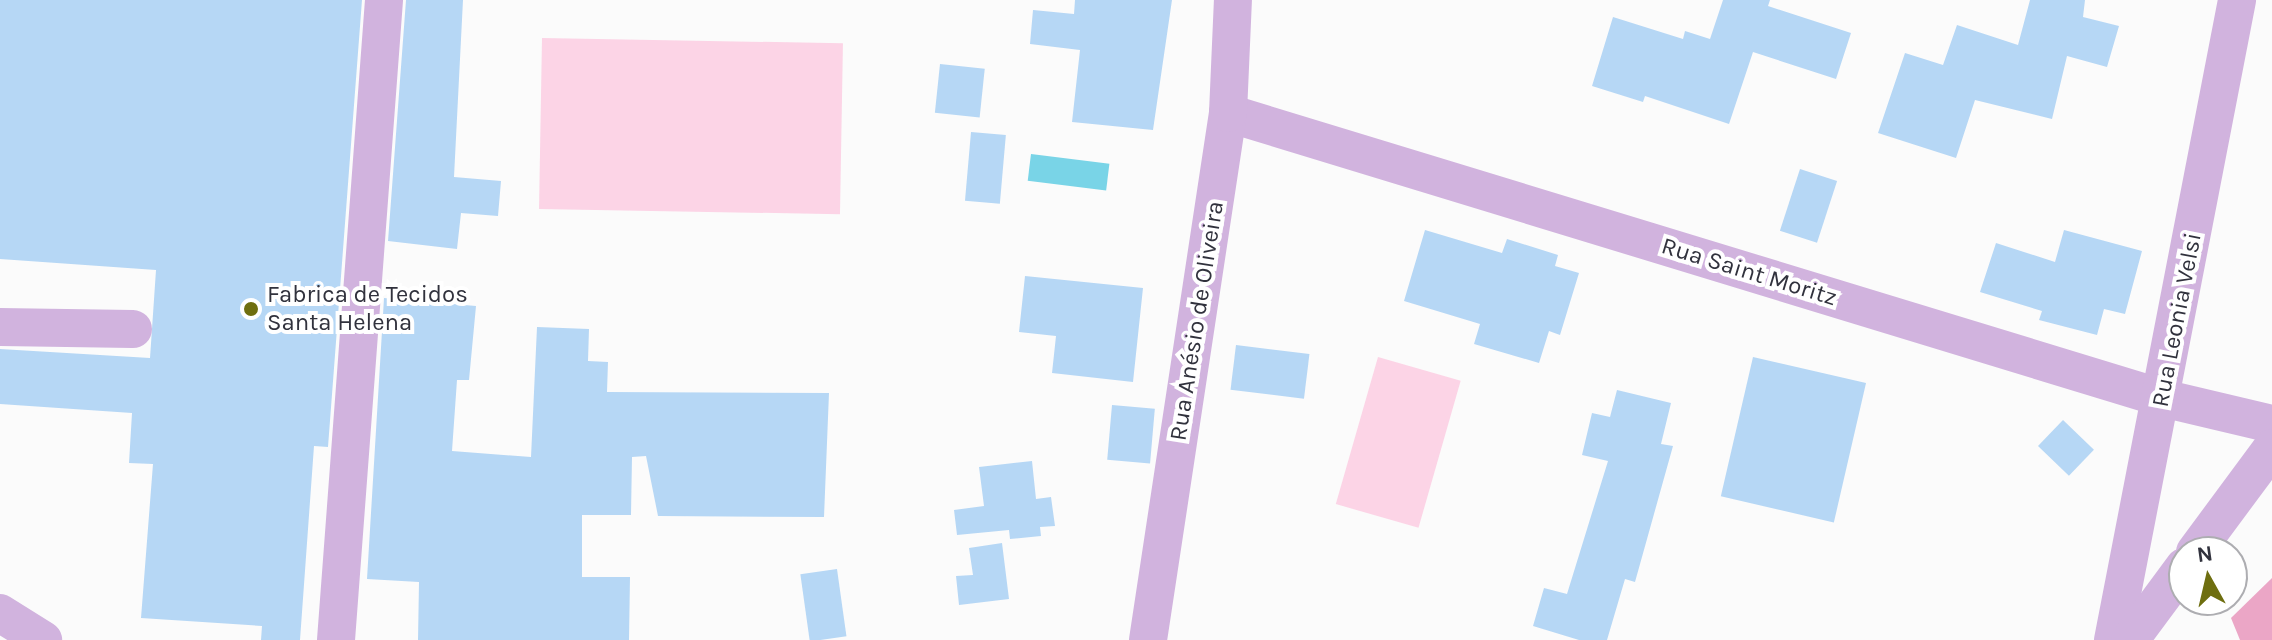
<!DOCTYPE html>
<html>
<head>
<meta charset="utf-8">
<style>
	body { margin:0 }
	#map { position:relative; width:2272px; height:640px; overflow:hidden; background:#fbfbfb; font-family:Karla,sans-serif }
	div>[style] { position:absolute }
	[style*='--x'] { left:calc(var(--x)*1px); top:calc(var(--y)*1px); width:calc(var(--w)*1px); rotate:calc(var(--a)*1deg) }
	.green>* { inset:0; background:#fcd4e6; transform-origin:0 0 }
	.forest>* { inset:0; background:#eba6c6 }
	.water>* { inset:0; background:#79d4e7; transform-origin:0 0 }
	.building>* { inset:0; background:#b6d7f5; transform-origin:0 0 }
	.minor>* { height:38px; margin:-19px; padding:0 19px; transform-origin:19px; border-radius:19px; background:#d1b3de }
	.dots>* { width:22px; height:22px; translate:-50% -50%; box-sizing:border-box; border:4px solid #fff; border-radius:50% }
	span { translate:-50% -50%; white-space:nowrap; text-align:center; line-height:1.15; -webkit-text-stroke:8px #fff; paint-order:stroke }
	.street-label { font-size:24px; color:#31323d }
	.poi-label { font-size:24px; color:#31323d }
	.left { translate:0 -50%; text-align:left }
	.north { position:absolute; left:2168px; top:536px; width:80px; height:80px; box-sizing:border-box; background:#fff; border:2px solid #adadb1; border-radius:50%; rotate:352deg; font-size:22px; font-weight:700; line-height:32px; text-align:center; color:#31323d }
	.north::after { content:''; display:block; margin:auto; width:28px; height:36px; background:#6e6e0f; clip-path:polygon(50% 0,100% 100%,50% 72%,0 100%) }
</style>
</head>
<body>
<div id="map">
	<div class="green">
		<i style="left:542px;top:38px;width:301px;height:171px;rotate:1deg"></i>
		<i style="left:1378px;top:357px;width:86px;height:153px;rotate:16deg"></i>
	</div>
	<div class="forest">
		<i style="clip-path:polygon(2272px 578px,2272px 640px,2240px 640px,2231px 618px)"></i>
	</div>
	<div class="water">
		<i style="left:1031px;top:154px;width:79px;height:27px;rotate:7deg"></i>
	</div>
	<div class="building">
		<i style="clip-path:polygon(0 0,362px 0,328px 447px,314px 446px,300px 640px,261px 640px,262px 626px,141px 618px,153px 464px,129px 463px,132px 413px,0 404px,0 349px,150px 358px,156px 270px,0 259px)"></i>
		<i style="clip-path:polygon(406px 0,463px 0,454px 177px,501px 181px,498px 216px,461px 213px,457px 249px,388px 241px)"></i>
		<i style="clip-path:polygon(1075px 0,1172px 0,1153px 130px,1072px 122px,1080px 50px,1030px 44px,1033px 10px,1074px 14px)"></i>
		<i style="clip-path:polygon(1723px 0,1770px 0,1768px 6px,1851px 33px,1836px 79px,1753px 52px,1729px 124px,1645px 96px,1643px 102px,1592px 86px,1613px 17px,1683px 39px,1685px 31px,1710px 39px)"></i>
		<i style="clip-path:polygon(2030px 0,2085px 0,2083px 17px,2119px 26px,2107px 67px,2067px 56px,2052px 119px,1975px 100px,1956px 158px,1878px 133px,1905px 53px,1943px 65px,1957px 25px,2018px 45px)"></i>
		<i style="left:940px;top:64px;width:45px;height:49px;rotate:6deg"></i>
		<i style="left:971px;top:132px;width:35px;height:69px;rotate:5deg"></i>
		<i style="left:1800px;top:169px;width:39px;height:65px;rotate:18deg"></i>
		<i style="clip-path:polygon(1425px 230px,1502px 253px,1507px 239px,1558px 255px,1555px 266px,1579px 273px,1560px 335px,1549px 331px,1539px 363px,1474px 344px,1480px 324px,1404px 301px)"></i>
		<i style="clip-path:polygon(2064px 230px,2142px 251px,2125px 314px,2104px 309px,2097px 335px,2039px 320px,2042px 311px,1980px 292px,1996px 243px,2055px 262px)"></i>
		<i style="clip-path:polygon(1025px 276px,1143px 288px,1133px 382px,1052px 373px,1056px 336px,1019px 332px)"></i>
		<i style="clip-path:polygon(384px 298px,476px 306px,469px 380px,457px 380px,452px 451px,531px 457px,537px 327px,589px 329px,588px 361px,608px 362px,607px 392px,829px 393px,824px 517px,658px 516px,646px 456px,632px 457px,631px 515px,582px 515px,582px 577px,630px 577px,629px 640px,418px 640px,419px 582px,367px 579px)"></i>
		<i style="left:1236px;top:345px;width:74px;height:45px;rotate:7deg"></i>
		<i style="left:1753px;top:357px;width:116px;height:143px;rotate:13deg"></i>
		<i style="clip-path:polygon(1617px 390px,1671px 403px,1661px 444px,1673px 446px,1635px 582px,1625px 579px,1607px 640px,1579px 640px,1533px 626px,1544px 588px,1567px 594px,1608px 461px,1582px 455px,1592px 413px,1610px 417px)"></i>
		<i style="left:1112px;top:405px;width:43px;height:55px;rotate:5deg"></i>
		<i style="left:2063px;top:420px;width:43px;height:36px;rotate:44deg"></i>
		<i style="clip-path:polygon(1032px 461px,1036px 499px,1051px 497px,1055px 526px,1040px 527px,1041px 536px,1010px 539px,1009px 530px,957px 535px,954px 510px,984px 506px,979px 467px)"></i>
		<i style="clip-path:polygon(1002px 543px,1009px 599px,959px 605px,956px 576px,973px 575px,969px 548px)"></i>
		<i style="left:837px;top:569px;width:68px;height:37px;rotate:82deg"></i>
	</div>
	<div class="minor">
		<i style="--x:1228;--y:113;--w:977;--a:16.97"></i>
		<i style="--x:2162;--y:398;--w:113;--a:13.3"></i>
		<i style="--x:0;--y:327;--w:133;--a:0.9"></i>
		<i style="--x:2195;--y:552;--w:129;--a:-53.5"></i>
		<i style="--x:0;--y:613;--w:51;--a:32.1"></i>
		<i style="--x:336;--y:640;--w:642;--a:-85.71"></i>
		<i style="--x:1148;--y:640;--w:533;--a:-81.37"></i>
		<i style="--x:1228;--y:113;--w:113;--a:-87.5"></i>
		<i style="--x:2113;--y:640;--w:652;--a:-79.03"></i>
		<i style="--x:2130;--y:640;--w:91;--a:-53.5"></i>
	</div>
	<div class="dots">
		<i style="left:251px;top:309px;background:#6e6e0f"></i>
	</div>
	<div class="street-label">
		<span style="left:1749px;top:272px;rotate:17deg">Rua Saint Moritz</span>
		<span style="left:2177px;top:320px;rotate:-79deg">Rua Leonia Velsi</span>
		<span style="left:1197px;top:321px;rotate:-81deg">Rua Anésio de Oliveira</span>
	</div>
	<div class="poi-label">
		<span class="left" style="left:267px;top:309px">Fabrica de Tecidos<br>Santa Helena</span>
	</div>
	<div class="north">N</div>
</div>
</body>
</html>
